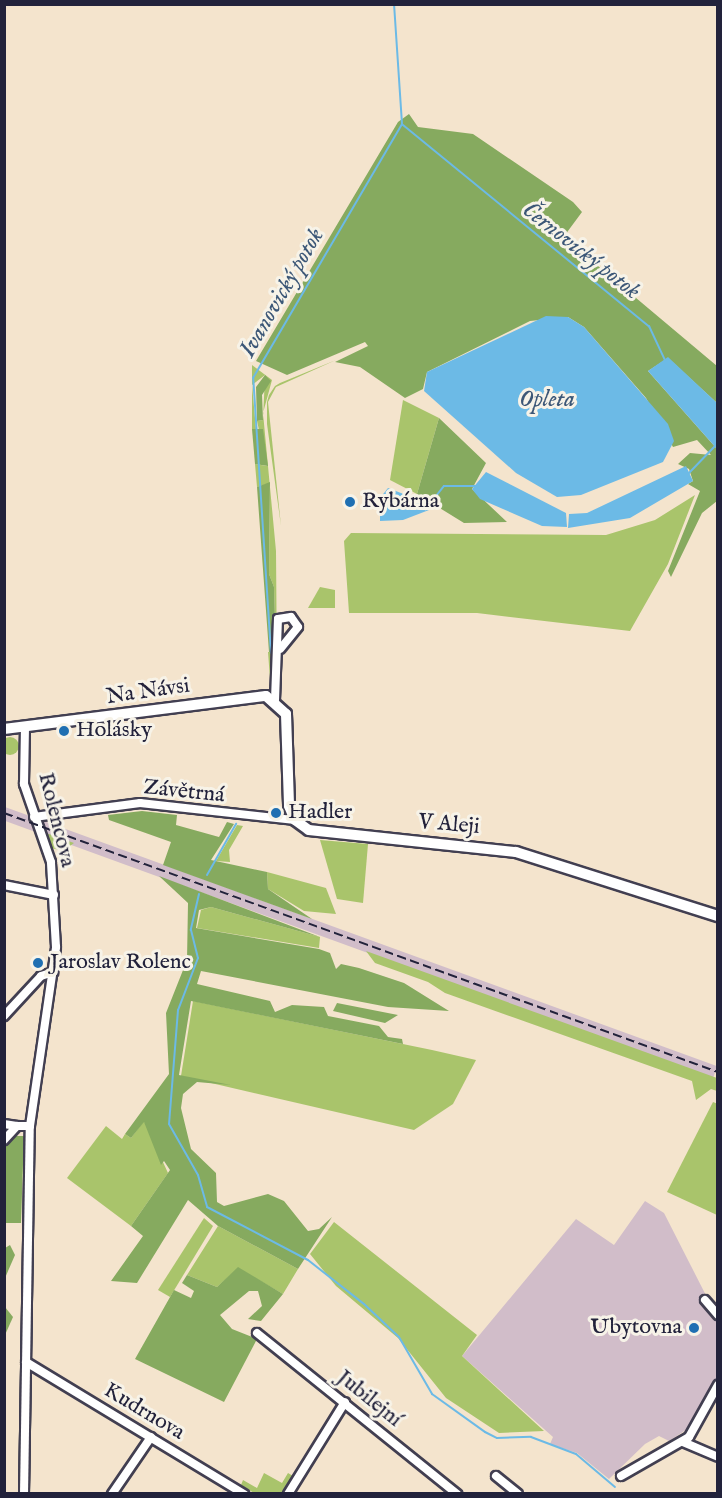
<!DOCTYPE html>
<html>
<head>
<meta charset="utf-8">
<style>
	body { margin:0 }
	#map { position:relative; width:722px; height:1498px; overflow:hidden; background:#f4e4cd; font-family:"IM FELL English",serif }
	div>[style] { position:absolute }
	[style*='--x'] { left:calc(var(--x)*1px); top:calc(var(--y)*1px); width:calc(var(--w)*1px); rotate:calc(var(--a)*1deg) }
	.industrial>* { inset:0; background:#d1bdc9; transform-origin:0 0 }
	.green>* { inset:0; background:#a9c46b }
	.round { border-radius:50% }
	.forest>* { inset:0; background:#86aa5f }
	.water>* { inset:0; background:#6cbae6 }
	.stream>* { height:2px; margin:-1px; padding:0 1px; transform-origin:1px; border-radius:1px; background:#6cbae6 }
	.roads { filter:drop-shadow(2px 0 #423f51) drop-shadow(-2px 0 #423f51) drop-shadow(0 2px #423f51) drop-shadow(0 -2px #423f51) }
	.minor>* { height:8px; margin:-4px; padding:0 4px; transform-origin:4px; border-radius:4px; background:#fff }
	.tertiary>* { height:10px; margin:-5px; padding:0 5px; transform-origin:5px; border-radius:5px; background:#fff }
	.rail>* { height:2px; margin-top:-1px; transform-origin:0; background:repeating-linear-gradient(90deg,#22223b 0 9px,transparent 0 13.5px) }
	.dots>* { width:16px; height:16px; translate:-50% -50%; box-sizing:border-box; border:3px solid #f7f3e8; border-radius:50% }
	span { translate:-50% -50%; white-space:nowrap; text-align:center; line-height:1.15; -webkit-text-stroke:6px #f7f3e8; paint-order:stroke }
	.poi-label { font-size:22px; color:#22223b }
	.left { translate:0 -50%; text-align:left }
	.right { translate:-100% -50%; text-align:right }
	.street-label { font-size:22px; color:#22223b }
	.water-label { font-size:24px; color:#3c5777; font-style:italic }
	.frame { position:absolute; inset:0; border:6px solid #22223b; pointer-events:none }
</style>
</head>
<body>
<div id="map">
	<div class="industrial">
		<i style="left:5px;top:807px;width:758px;height:13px;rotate:20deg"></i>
		<i style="clip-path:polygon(645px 1201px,664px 1213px,717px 1317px,717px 1378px,695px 1424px,669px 1441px,659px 1436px,645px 1444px,609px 1479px,577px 1453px,550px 1444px,553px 1437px,462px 1356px,576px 1219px,614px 1245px)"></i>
	</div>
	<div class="green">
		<i style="clip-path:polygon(336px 360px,276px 387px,268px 402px,281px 526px,267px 424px,267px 402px,269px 395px,275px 386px,280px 383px)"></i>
		<i style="clip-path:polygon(252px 365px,272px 380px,263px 413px,276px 551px,277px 673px,270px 679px,268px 652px,276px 652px,274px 587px,269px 574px,270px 483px,257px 487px,255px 464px,267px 466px,257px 421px,263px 420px,265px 375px,252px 385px,256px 429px,252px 429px)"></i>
		<i style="clip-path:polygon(403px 400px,439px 418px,417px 494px,390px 480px)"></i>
		<i style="clip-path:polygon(695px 495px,668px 564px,630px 631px,477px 613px,349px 613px,344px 541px,351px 533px,606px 535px,655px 520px)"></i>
		<i style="clip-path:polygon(320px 587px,335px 590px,335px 608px,308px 608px)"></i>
		<i class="round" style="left:1px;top:737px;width:18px;height:18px"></i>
		<i style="clip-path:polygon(237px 825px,243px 826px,229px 850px,230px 862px,216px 861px)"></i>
		<i style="clip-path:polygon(46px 833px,74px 843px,63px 851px,51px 848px)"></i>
		<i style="clip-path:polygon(320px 840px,368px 844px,363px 903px,337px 899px)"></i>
		<i style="clip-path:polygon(267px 872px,326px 888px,336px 914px,304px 911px,268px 889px)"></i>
		<i style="clip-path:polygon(211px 907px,320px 937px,319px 948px,197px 928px,201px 910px)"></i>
		<i style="clip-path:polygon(366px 951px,717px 1078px,717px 1091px,711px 1089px,696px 1100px,692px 1081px,445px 993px,428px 982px,375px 963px)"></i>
		<i style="clip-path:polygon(193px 1001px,432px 1050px,476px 1060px,453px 1104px,414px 1130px,181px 1076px)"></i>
		<i style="clip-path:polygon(713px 1102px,718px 1104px,717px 1215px,667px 1192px)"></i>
		<i style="clip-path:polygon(144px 1121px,168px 1173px,131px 1226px,67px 1178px,106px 1126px,122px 1139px,125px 1134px,131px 1138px)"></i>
		<i style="clip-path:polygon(204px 1218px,213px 1226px,170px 1297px,158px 1290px)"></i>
		<i style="clip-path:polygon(334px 1222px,477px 1335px,462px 1356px,544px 1431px,499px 1433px,446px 1398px,398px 1338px,336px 1286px,310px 1254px)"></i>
		<i style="clip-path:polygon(218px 1226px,298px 1269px,283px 1294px,238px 1268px,217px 1287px,187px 1275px)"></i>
		<i style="clip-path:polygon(264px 1473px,282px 1483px,288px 1473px,293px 1476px,282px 1493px,254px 1493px,241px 1485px,243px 1480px,257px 1488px)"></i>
	</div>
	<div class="forest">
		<i style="clip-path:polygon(409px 114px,418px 127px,473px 134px,573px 202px,582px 212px,565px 235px,573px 245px,717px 366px,717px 403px,668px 358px,648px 371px,717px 449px,717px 501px,702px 513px,671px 577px,668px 571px,700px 491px,688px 484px,693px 481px,689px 469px,678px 464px,690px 453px,711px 455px,697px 440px,673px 447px,646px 398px,584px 327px,568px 317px,530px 321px,427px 372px,423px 389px,405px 398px,360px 367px,335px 362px,368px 346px,365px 342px,287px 375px,256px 361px,398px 122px)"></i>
		<i style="clip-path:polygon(265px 375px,271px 381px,262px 395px,263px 420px,257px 421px,256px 387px)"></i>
		<i style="clip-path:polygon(439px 418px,486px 463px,472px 489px,507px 522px,464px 523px,417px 494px)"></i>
		<i style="clip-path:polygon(252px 429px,263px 429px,268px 466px,255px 464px)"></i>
		<i style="clip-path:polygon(270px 482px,269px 574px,274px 587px,276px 652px,269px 652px,257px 487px)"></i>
		<i style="clip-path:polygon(142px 811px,177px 815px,176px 825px,219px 837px,227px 822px,234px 824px,211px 860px,267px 872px,268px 889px,312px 919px,163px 865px,171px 842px,109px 820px,108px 815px)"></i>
		<i style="clip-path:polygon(159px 876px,320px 937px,211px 907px,199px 910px,196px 928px,319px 949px,330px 953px,336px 969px,341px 964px,359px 968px,404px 983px,449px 1011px,388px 1007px,201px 971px,197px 984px,270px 1001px,275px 1012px,292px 1005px,324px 1007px,328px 1016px,379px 1026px,388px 1037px,402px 1039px,403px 1044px,191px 1001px,179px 1075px,231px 1085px,197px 1082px,183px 1094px,181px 1108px,191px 1149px,216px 1173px,217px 1202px,224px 1206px,268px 1194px,284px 1201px,308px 1231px,319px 1229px,332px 1217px,298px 1269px,218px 1226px,188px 1200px,137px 1283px,111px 1281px,143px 1236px,131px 1226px,170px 1170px,164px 1161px,161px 1165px,144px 1122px,131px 1138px,125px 1134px,169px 1074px,166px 1013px,187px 960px,188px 903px)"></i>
		<i style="clip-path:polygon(337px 1003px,398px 1015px,385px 1023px,333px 1011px)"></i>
		<i style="clip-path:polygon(15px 1136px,24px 1136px,21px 1223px,5px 1223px,5px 1147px)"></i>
		<i style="clip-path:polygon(10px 1245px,15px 1255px,5px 1278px,5px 1248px)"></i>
		<i style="clip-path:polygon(238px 1267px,283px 1294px,261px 1321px,248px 1319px,262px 1306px,258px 1291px,249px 1291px,220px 1315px,232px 1329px,257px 1339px,224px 1402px,135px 1359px,174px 1290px,191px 1298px,194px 1291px,182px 1283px,187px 1275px,217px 1287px)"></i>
		<i style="clip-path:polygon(5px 1307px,13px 1317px,5px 1335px,4px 1307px)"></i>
	</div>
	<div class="water">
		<i style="clip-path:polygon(546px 316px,568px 317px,584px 327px,668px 424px,674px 441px,663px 462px,581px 495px,557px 497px,516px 473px,424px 391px,427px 372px)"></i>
		<i style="clip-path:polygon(668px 357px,717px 403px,717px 449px,648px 371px)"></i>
		<i style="clip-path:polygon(686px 466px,693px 481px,630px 518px,568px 528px,569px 514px,587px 513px)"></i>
		<i style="clip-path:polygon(486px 472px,566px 513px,567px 527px,542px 526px,480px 499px,472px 489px)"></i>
		<i style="clip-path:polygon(388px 488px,427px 503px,429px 510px,403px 520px,380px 521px,380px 498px)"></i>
	</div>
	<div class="stream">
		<i style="--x:403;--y:125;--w:318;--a:39.3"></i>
		<i style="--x:649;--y:326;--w:38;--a:65"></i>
		<i style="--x:689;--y:473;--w:42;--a:-46"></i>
		<i style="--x:429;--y:505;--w:24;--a:-52"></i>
		<i style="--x:444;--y:486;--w:32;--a:0"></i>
		<i style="--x:271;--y:653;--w:276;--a:-93.7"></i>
		<i style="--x:253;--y:378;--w:294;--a:-59.6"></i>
		<i style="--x:402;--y:124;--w:120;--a:-93.8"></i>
		<i style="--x:207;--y:875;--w:59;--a:-60.4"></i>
		<i style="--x:199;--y:894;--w:37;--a:103"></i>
		<i style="--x:191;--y:930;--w:29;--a:76"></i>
		<i style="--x:198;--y:958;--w:56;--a:111"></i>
		<i style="--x:178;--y:1010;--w:114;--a:94.5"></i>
		<i style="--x:169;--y:1124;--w:59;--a:60.4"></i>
		<i style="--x:198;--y:1175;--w:33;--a:74"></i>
		<i style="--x:207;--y:1207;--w:114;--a:27.7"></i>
		<i style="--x:308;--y:1260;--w:71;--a:38.2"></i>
		<i style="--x:364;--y:1304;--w:48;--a:43.3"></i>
		<i style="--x:399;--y:1337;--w:66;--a:59.9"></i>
		<i style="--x:432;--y:1394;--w:65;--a:35.6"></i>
		<i style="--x:485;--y:1432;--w:13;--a:27"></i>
		<i style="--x:497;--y:1438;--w:34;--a:-2"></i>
		<i style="--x:531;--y:1437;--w:48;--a:20.7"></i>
		<i style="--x:576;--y:1454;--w:51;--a:40.2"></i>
	</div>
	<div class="roads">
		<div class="minor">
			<i style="--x:275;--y:700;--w:81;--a:-87.9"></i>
			<i style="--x:278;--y:619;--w:13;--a:-9"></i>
			<i style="--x:291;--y:617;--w:12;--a:55"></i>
			<i style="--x:298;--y:627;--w:28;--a:129"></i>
			<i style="--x:34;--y:817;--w:107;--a:-7.5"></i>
			<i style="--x:140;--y:803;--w:156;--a:6.3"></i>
			<i style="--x:4;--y:885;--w:51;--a:11.3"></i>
			<i style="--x:4;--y:1016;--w:54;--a:-47.2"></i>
			<i style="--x:41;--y:976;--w:13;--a:-18"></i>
			<i style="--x:4;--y:1124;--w:13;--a:9"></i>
			<i style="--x:4;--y:1140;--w:19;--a:-47"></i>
			<i style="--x:17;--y:1126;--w:13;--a:0"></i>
			<i style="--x:705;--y:1300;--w:20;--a:49"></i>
			<i style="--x:257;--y:1333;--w:257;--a:38.8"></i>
			<i style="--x:26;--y:1362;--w:255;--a:31.2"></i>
			<i style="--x:683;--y:1442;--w:38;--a:23"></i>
			<i style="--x:496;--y:1476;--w:28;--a:39"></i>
			<i style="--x:621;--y:1476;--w:78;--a:-29.8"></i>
			<i style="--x:689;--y:1437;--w:60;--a:-60.9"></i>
			<i style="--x:24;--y:1494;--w:368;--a:-89.1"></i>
			<i style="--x:30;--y:1126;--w:181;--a:-81.7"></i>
			<i style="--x:56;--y:947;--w:85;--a:-93.4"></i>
			<i style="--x:51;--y:862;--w:83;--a:-109.1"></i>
			<i style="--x:24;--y:784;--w:55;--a:-89"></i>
			<i style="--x:112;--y:1494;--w:69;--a:-55.6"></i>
			<i style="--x:288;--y:1494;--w:108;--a:-58.2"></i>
		</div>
		<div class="tertiary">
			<i style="--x:4;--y:729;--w:264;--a:-7.2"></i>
			<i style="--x:266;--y:696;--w:27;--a:42"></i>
			<i style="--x:286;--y:714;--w:92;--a:88.1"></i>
			<i style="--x:289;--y:806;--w:15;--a:67"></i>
			<i style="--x:295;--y:820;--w:17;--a:36"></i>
			<i style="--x:309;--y:830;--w:208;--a:6.1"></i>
			<i style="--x:516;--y:852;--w:212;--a:17.6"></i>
		</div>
	</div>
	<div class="rail">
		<i style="--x:4;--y:813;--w:760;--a:19.94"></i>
	</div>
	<div class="dots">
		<i style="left:350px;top:502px;background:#1f6fb2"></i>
		<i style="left:64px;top:731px;background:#1f6fb2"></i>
		<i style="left:276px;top:813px;background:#1f6fb2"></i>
		<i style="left:38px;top:963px;background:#1f6fb2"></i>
		<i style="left:694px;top:1328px;background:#1f6fb2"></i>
	</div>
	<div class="poi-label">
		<span class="left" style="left:362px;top:502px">Rybárna</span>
		<span class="left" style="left:76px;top:731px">Holásky</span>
		<span class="left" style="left:288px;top:813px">Hadler</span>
		<span class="left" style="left:50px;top:963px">Jaroslav Rolenc</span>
		<span class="right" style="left:682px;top:1328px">Ubytovna</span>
	</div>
	<div class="street-label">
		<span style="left:148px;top:692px;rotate:-8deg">Na Návsi</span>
		<span style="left:184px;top:792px;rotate:6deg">Závětrná</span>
		<span style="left:56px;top:820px;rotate:76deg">Rolencova</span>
		<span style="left:449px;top:825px;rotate:5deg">V Aleji</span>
		<span style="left:369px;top:1399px;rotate:39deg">Jubilejní</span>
		<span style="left:144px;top:1412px;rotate:31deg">Kudrnova</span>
	</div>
	<div class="water-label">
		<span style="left:581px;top:251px;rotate:38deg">Černovický potok</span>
		<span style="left:282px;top:293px;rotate:-60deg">Ivanovický potok</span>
		<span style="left:547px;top:400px">Opleta</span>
	</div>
	<div class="frame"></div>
</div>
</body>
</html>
